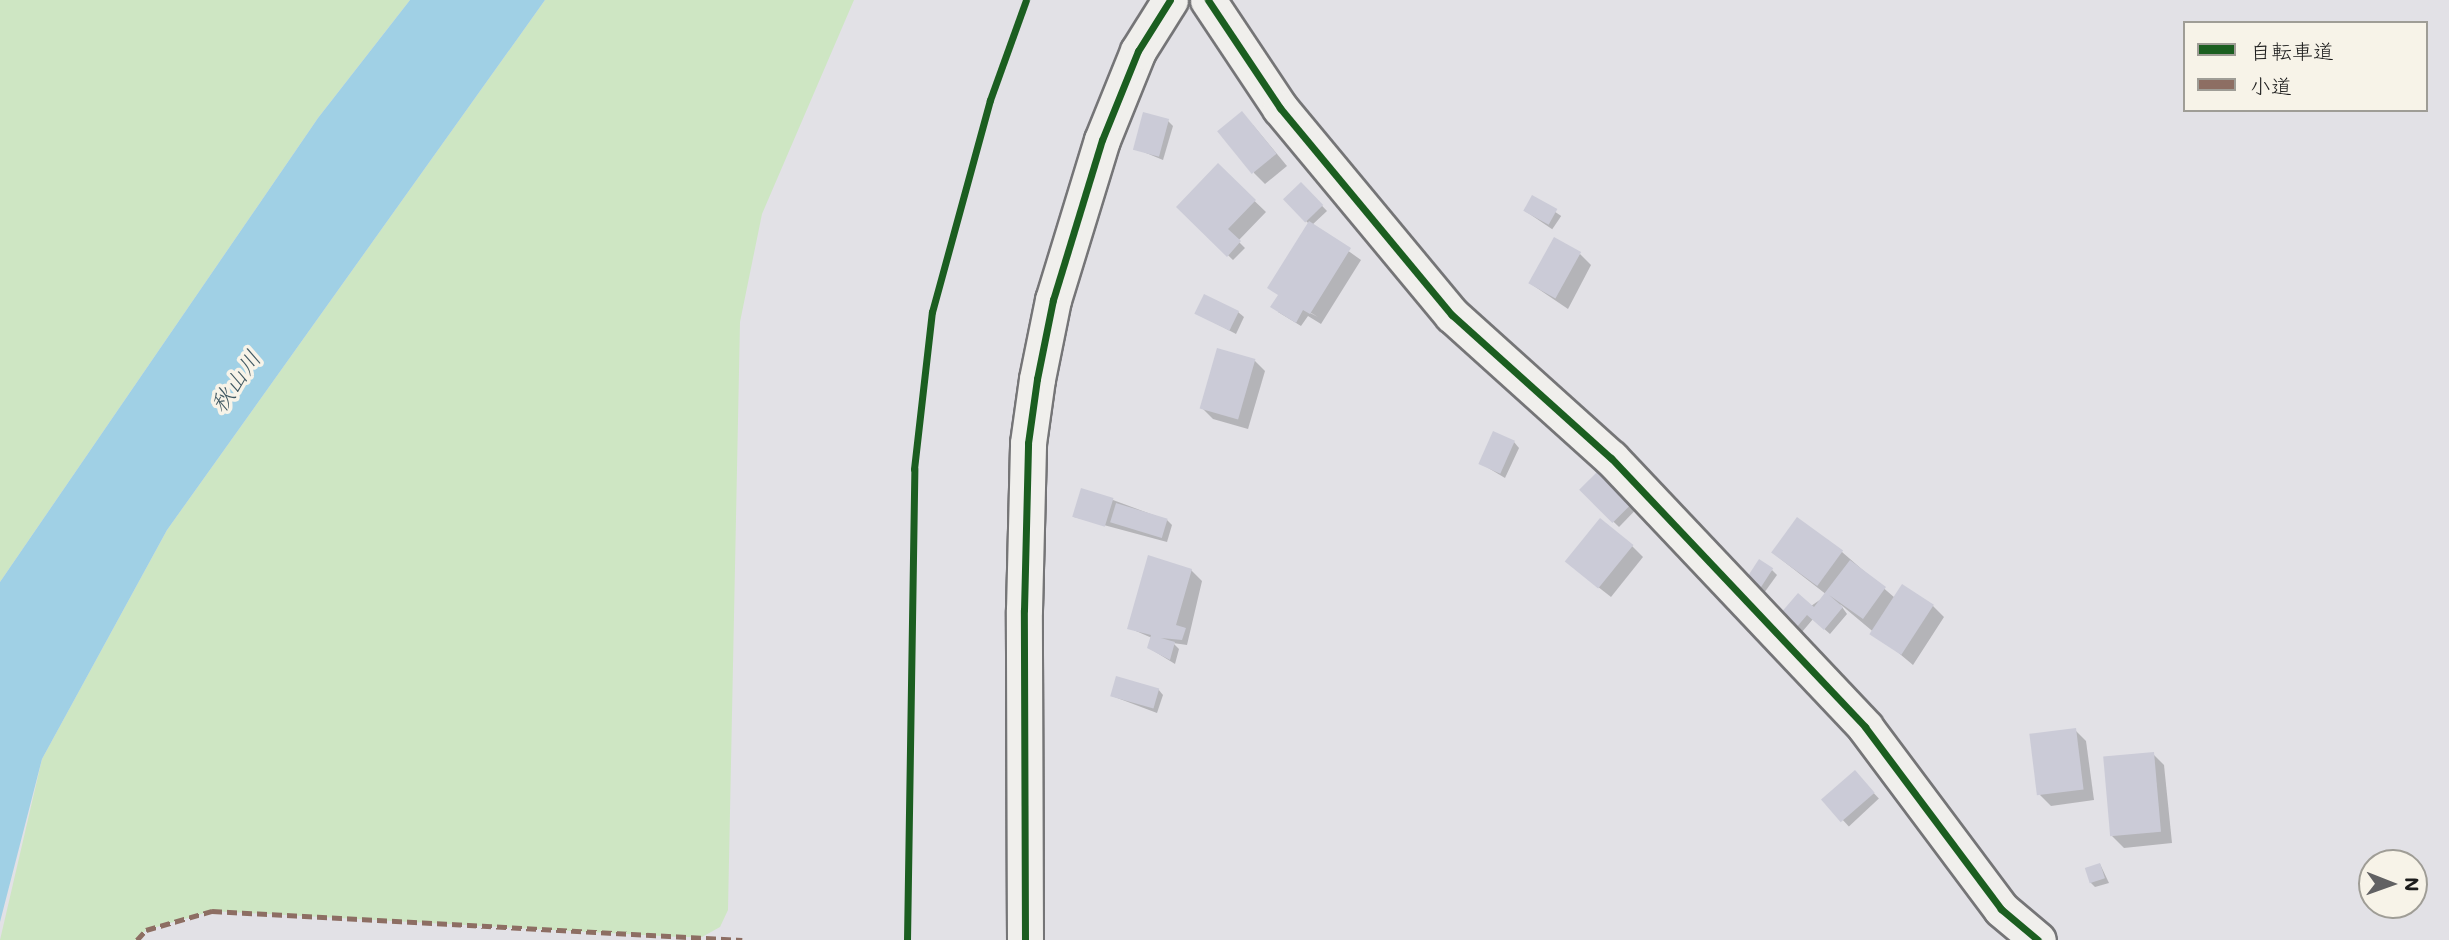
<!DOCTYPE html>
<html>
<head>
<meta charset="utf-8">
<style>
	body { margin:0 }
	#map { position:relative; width:2449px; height:940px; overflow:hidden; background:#e2e1e6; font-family:Mali,"Klee One",sans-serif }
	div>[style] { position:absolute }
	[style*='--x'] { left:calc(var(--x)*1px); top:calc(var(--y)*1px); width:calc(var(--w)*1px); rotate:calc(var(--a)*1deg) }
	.green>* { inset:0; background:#cee6c3 }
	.water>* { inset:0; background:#a0d0e5 }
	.shadow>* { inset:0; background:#0003; transform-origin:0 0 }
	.building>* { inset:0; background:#cbcbd7; transform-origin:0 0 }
	.roads { filter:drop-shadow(2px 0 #757577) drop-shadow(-2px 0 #757577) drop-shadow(0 2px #757577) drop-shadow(0 -2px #757577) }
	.street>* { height:35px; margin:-17.5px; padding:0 17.5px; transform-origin:17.5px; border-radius:17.5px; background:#f0efec }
	.quiet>* { height:5px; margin-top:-2.5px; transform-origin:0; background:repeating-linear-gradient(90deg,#8d6e63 0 10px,transparent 0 15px) }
	.cycleway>* { height:7px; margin:-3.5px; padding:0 3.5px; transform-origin:3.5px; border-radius:3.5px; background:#1b5e20 }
	span { translate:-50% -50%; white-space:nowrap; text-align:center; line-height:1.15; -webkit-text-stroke:7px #f7f3e8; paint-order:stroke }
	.water-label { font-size:23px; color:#405862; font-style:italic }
	.legend { position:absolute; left:2183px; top:21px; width:245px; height:91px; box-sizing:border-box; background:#f7f3e8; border:2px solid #9f9d96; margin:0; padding:9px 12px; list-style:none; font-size:21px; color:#1c1c1c }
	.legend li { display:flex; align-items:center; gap:14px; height:35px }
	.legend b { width:35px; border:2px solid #9f9d96 }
	.north { position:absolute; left:2358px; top:849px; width:70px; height:70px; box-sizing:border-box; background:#f7f3e8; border:2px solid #9f9d96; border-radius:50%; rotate:91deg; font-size:19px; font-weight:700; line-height:28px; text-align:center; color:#1c1c1c }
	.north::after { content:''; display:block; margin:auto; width:24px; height:32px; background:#616163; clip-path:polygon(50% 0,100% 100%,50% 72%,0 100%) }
</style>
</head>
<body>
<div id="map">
	<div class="green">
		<i style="clip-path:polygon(0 0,410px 0,318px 118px,0 582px)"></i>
		<i style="clip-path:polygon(545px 0,854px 0,762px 214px,740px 322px,728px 910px,720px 927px,702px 937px,680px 937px,212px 911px,146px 930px,137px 940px,0 940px,42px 759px,167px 530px)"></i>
	</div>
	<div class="water">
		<i style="clip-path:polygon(410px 0,545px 0,167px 530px,42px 759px,0 922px,0 582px,318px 118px)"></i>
	</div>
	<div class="shadow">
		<i style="clip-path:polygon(1168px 121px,1173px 126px,1163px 160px,1134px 148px)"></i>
		<i style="clip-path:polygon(1253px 125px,1287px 166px,1265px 184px,1254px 173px)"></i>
		<i style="clip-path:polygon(1218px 166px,1266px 212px,1238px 241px,1245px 248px,1233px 260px,1178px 207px)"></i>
		<i style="clip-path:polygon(1301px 184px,1327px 211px,1312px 225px,1361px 260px,1321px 324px,1308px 316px,1301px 326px,1278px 312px,1279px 297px,1318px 317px,1269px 288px,1309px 224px,1285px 199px)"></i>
		<i style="left:1533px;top:197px;width:34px;height:16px;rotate:34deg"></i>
		<i style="clip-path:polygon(1580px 254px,1591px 265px,1568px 309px,1531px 284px)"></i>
		<i style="clip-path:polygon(1238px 312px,1244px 317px,1236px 334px,1196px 313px)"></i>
		<i style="clip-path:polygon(1254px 360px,1265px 371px,1248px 429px,1213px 419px,1202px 408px)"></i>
		<i style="clip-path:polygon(1514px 442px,1519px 448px,1505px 478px,1480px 463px)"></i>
		<i style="left:1599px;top:473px;width:52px;height:25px;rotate:44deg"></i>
		<i style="clip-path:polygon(1113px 500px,1167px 520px,1172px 525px,1167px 542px,1074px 517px)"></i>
		<i style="clip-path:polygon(1632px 546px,1643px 557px,1611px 597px,1579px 572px)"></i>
		<i style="clip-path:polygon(1842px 552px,1895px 598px,1933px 606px,1944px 617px,1913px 665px,1840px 604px,1847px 614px,1830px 634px,1813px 619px,1796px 639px,1782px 626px,1827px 595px,1773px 553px)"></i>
		<i style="clip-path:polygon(1191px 570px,1202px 581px,1187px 645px,1173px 643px,1179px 649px,1175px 664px,1149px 648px,1152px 638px,1129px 628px)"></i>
		<i style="clip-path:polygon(1772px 570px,1777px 575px,1764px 593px,1752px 585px)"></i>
		<i style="clip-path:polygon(1158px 689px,1163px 695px,1157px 713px,1112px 696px)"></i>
		<i style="clip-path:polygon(2075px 730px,2086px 741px,2094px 800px,2051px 806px,2040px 795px)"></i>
		<i style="clip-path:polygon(2153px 754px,2164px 765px,2172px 843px,2124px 848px,2112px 836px)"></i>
		<i style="left:1855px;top:773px;width:35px;height:41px;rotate:47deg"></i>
		<i style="clip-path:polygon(2100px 864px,2109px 883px,2095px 887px,2090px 882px)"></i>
	</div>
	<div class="building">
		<i style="left:1242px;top:111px;width:55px;height:32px;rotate:51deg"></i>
		<i style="left:1143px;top:112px;width:27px;height:39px;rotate:15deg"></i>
		<i style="clip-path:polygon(1218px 163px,1256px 200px,1228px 229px,1241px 241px,1227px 257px,1176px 207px)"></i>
		<i style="left:1301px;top:182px;width:32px;height:25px;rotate:46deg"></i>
		<i style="left:1532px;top:195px;width:29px;height:18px;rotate:29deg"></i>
		<i style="clip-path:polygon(1309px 221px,1351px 248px,1310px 314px,1303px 310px,1296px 323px,1270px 307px,1278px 295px,1267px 288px)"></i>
		<i style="left:1554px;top:237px;width:31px;height:53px;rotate:29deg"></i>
		<i style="left:1204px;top:294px;width:39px;height:22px;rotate:26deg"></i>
		<i style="left:1217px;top:348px;width:40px;height:63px;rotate:16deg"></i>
		<i style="left:1493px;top:431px;width:24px;height:36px;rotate:24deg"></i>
		<i style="left:1599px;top:470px;width:47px;height:28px;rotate:45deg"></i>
		<i style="left:1081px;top:488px;width:34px;height:30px;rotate:17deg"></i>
		<i style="left:1116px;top:503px;width:54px;height:20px;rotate:17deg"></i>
		<i style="left:1797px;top:517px;width:57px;height:44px;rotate:36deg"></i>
		<i style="left:1600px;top:518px;width:43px;height:56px;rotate:39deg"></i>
		<i style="clip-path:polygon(1148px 555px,1192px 569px,1176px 625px,1186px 628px,1182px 640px,1161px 638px,1175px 642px,1170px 660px,1147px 648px,1151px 635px,1127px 629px)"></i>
		<i style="left:1759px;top:559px;width:17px;height:25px;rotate:33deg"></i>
		<i style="clip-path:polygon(1850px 560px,1886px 587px,1863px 619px,1829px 595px,1843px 607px,1824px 630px,1807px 615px,1790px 635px,1774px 621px,1798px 593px,1814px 607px)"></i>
		<i style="left:1902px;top:584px;width:38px;height:60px;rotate:33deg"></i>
		<i style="left:1116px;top:676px;width:45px;height:21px;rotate:16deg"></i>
		<i style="left:2076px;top:728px;width:62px;height:47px;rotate:83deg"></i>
		<i style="left:2154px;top:752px;width:80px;height:51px;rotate:85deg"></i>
		<i style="left:1855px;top:770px;width:30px;height:45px;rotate:49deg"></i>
		<i style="left:2100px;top:863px;width:16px;height:16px;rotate:72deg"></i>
	</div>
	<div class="roads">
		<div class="street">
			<i style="--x:1208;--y:0;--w:130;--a:56.3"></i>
			<i style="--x:1280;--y:108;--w:269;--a:50.3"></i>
			<i style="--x:1452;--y:315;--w:214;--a:42"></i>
			<i style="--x:1611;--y:458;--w:370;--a:46.6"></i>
			<i style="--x:1865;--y:727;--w:227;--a:53.2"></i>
			<i style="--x:2001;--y:909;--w:48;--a:40"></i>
			<i style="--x:1025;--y:940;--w:330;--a:-90.2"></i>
			<i style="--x:1024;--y:610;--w:167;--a:-88.6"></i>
			<i style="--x:1028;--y:443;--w:65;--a:-82"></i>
			<i style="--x:1037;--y:379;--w:81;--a:-78.6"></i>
			<i style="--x:1053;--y:300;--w:167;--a:-73"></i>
			<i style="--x:1102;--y:140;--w:96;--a:-68"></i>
			<i style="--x:1138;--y:51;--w:60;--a:-57.9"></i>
		</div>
	</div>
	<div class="quiet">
		<i style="--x:137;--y:940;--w:13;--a:-48"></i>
		<i style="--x:146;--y:930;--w:69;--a:-16.1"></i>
		<i style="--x:212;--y:911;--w:531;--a:3.13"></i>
	</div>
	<div class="cycleway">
		<i style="--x:1208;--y:0;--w:130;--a:56.3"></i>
		<i style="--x:1280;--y:108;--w:269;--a:50.3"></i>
		<i style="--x:1452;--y:315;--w:214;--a:42"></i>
		<i style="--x:1611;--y:458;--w:370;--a:46.6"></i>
		<i style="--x:1865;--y:727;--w:227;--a:53.2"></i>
		<i style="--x:2001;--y:909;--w:48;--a:40"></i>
		<i style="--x:907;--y:940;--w:471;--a:-89.1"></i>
		<i style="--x:914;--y:469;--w:158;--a:-83.5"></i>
		<i style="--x:932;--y:312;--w:220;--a:-74.7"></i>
		<i style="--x:990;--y:100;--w:106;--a:-70.2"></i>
		<i style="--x:1025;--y:940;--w:330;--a:-90.2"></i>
		<i style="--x:1024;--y:610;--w:167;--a:-88.6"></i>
		<i style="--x:1028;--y:443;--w:65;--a:-82"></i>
		<i style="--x:1037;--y:379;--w:81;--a:-78.6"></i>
		<i style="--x:1053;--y:300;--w:167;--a:-73"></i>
		<i style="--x:1102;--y:140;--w:96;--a:-68"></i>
		<i style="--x:1138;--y:51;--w:60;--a:-57.9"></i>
	</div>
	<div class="water-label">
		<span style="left:235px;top:381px;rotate:-55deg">秋山川</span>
	</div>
	<ul class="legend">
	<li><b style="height:9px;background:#1b5e20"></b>自転車道</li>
	<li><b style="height:9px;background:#8d6e63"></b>小道</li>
	</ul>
	<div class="north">N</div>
</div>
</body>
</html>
